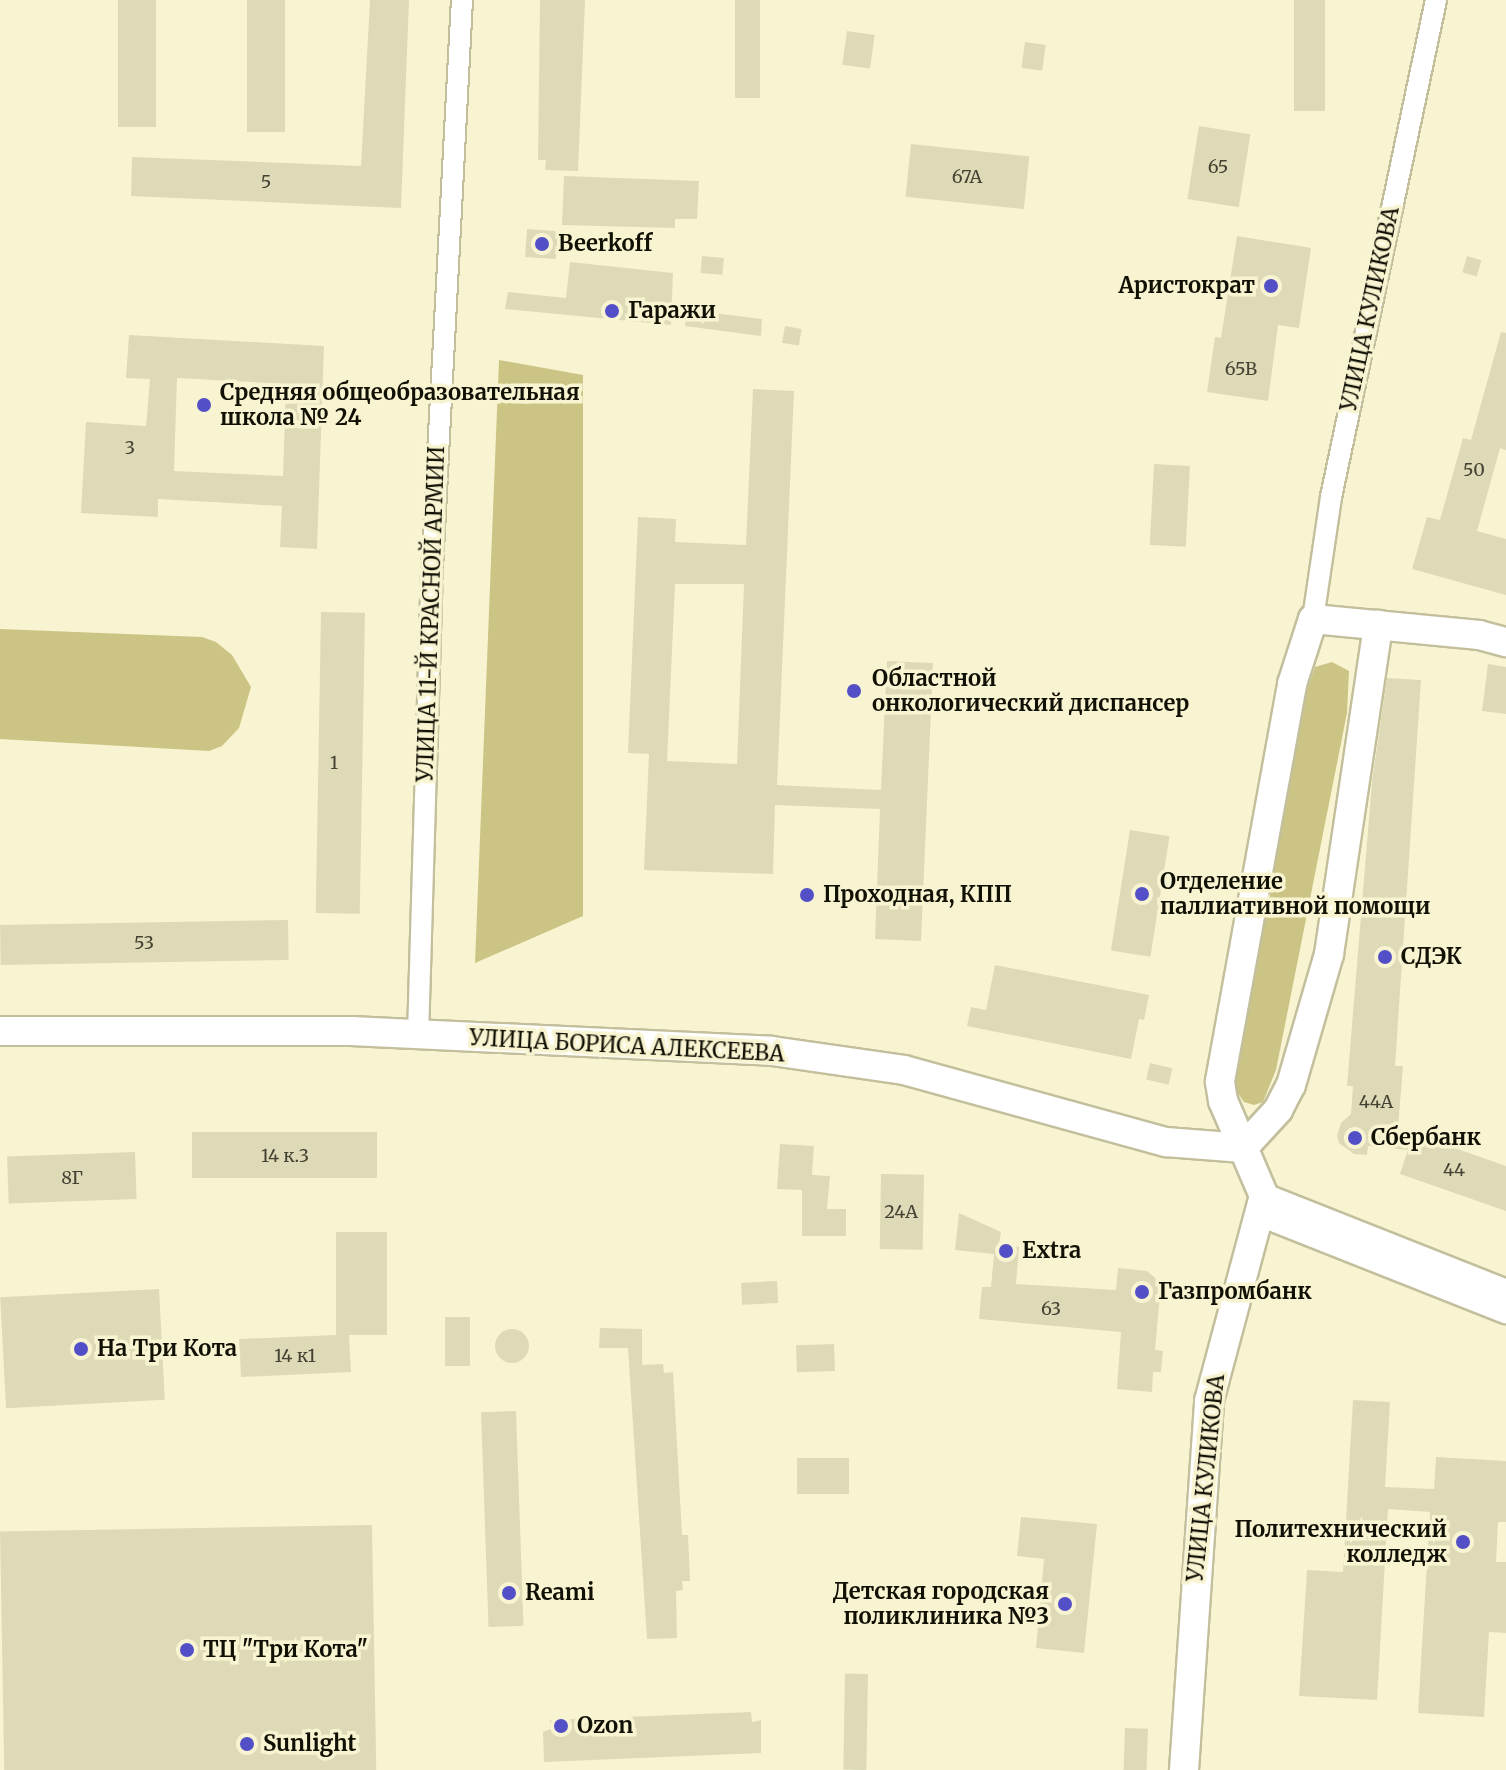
<!DOCTYPE html>
<html>
<head>
<meta charset="utf-8">
<style>
	body { margin:0 }
	#map { position:relative; width:1506px; height:1770px; overflow:hidden; background:#f8f4d1; font-family:Merriweather,serif }
	div>[style] { position:absolute }
	[style*='--x'] { left:calc(var(--x)*1px); top:calc(var(--y)*1px); width:calc(var(--w)*1px); rotate:calc(var(--a)*1deg) }
	.green>* { inset:0; background:#ccc484 }
	.building>* { inset:0; background:#dedab7; transform-origin:0 0 }
	.round { border-radius:50% }
	.roads { filter:drop-shadow(2px 0 #c3bf9d) drop-shadow(-2px 0 #c3bf9d) drop-shadow(0 2px #c3bf9d) drop-shadow(0 -2px #c3bf9d) }
	.minor>* { height:20px; margin:-10px; padding:0 10px; transform-origin:10px; border-radius:10px; background:#fff }
	.tertiary>* { height:24px; margin:-12px; padding:0 12px; transform-origin:12px; border-radius:12px; background:#fff }
	.secondary>* { height:28px; margin:-14px; padding:0 14px; transform-origin:14px; border-radius:14px; background:#fff }
	.dots>* { width:22px; height:22px; translate:-50% -50%; box-sizing:border-box; border:4px solid #f8f4d1; border-radius:50% }
	span { translate:-50% -50%; white-space:nowrap; text-align:center; line-height:1.15; -webkit-text-stroke:7px #f8f4d1; paint-order:stroke }
	.number-label { font-size:18px; color:#444232 }
	.number-label span { -webkit-text-stroke-width:0 }
	.poi-label { font-size:22px; color:#111005; font-weight:700 }
	.left { translate:0 -50%; text-align:left }
	.right { translate:-100% -50%; text-align:right }
	.street-label { font-size:22px; color:#111005 }
</style>
</head>
<body>
<div id="map">
	<div class="green">
		<i style="clip-path:polygon(499px 360px,583px 375px,583px 916px,475px 963px)"></i>
		<i style="clip-path:polygon(0 629px,202px 637px,216px 642px,232px 655px,251px 687px,239px 728px,222px 746px,209px 751px,0 739px)"></i>
		<i style="clip-path:polygon(1332px 662px,1349px 671px,1347px 713px,1276px 1070px,1263px 1102px,1254px 1105px,1244px 1102px,1235px 1089px,1232px 1065px,1302px 705px,1315px 667px)"></i>
	</div>
	<div class="building">
		<i style="left:118px;top:0;width:38px;height:127px"></i>
		<i style="left:247px;top:0;width:38px;height:132px"></i>
		<i style="clip-path:polygon(370px 0,409px 0,401px 208px,131px 196px,132px 157px,361px 166px)"></i>
		<i style="clip-path:polygon(540px 0,585px 0,578px 171px,545px 170px,546px 160px,538px 160px)"></i>
		<i style="left:735px;top:0;width:25px;height:98px"></i>
		<i style="left:1294px;top:0;width:31px;height:111px"></i>
		<i style="left:847px;top:31px;width:28px;height:34px;rotate:8deg"></i>
		<i style="left:1025px;top:42px;width:21px;height:26px;rotate:8deg"></i>
		<i style="left:1199px;top:126px;width:52px;height:74px;rotate:9deg"></i>
		<i style="left:911px;top:144px;width:119px;height:53px;rotate:6deg"></i>
		<i style="clip-path:polygon(564px 176px,699px 181px,697px 219px,675px 219px,675px 228px,562px 225px)"></i>
		<i style="left:527px;top:229px;width:31px;height:28px;rotate:4deg"></i>
		<i style="clip-path:polygon(1237px 236px,1311px 248px,1299px 328px,1278px 325px,1268px 401px,1207px 392px,1215px 337px,1221px 338px)"></i>
		<i style="left:702px;top:256px;width:22px;height:17px;rotate:5deg"></i>
		<i style="left:1467px;top:256px;width:15px;height:17px;rotate:16deg"></i>
		<i style="clip-path:polygon(570px 262px,673px 273px,671px 325px,505px 309px,508px 292px,566px 298px)"></i>
		<i style="clip-path:polygon(697px 311px,762px 319px,761px 336px,685px 326px,686px 312px)"></i>
		<i style="left:785px;top:326px;width:17px;height:17px;rotate:10deg"></i>
		<i style="clip-path:polygon(1501px 332px,1506px 333px,1506px 450px,1500px 448px,1477px 531px,1506px 539px,1506px 595px,1412px 569px,1427px 517px,1440px 520px,1463px 438px,1471px 440px)"></i>
		<i style="clip-path:polygon(evenodd,129px 335px,324px 346px,317px 549px,280px 547px,282px 506px,158px 499px,158px 517px,81px 513px,86px 422px,146px 426px,150px 379px,126px 378px,129px 335px,177px 378px,286px 384px,283px 476px,174px 471px,177px 378px)"></i>
		<i style="clip-path:polygon(evenodd,753px 389px,794px 391px,777px 785px,881px 790px,887px 661px,933px 663px,921px 941px,875px 939px,880px 809px,775px 805px,773px 874px,644px 870px,649px 754px,628px 753px,638px 517px,676px 519px,675px 542px,746px 545px,753px 389px,675px 584px,744px 584px,737px 764px,667px 761px,675px 584px)"></i>
		<i style="left:1154px;top:464px;width:36px;height:81px;rotate:3deg"></i>
		<i style="left:321px;top:612px;width:44px;height:301px;rotate:1deg"></i>
		<i style="clip-path:polygon(1488px 664px,1506px 667px,1506px 714px,1482px 711px)"></i>
		<i style="clip-path:polygon(1387px 678px,1421px 680px,1395px 1066px,1403px 1066px,1398px 1128px,1506px 1166px,1506px 1211px,1400px 1174px,1408px 1150px,1368px 1146px,1367px 1155px,1354px 1154px,1339px 1143px,1337px 1136px,1341px 1123px,1351px 1114px,1353px 1086px,1347px 1086px,1372px 782px)"></i>
		<i style="left:1130px;top:830px;width:40px;height:122px;rotate:9deg"></i>
		<i style="left:288px;top:920px;width:40px;height:288px;rotate:89deg"></i>
		<i style="clip-path:polygon(995px 965px,1149px 995px,1144px 1020px,1139px 1019px,1131px 1059px,967px 1026px,971px 1007px,986px 1010px)"></i>
		<i style="left:1150px;top:1063px;width:23px;height:17px;rotate:13deg"></i>
		<i style="left:377px;top:1132px;width:46px;height:185px;rotate:90deg"></i>
		<i style="clip-path:polygon(780px 1144px,814px 1146px,812px 1175px,830px 1176px,827px 1209px,846px 1209px,846px 1236px,802px 1236px,802px 1190px,777px 1189px)"></i>
		<i style="left:135px;top:1152px;width:47px;height:128px;rotate:88deg"></i>
		<i style="left:881px;top:1174px;width:43px;height:75px;rotate:1deg"></i>
		<i style="clip-path:polygon(959px 1213px,1001px 1232px,999px 1244px,1019px 1247px,1016px 1284px,1116px 1290px,1118px 1268px,1147px 1271px,1161px 1283px,1155px 1350px,1163px 1351px,1161px 1372px,1153px 1372px,1152px 1392px,1117px 1389px,1121px 1332px,979px 1319px,982px 1287px,991px 1287px,994px 1254px,955px 1250px)"></i>
		<i style="clip-path:polygon(336px 1232px,387px 1232px,387px 1335px,349px 1335px,351px 1372px,241px 1377px,239px 1339px,336px 1335px)"></i>
		<i style="left:777px;top:1281px;width:22px;height:36px;rotate:87deg"></i>
		<i style="left:159px;top:1289px;width:111px;height:159px;rotate:87deg"></i>
		<i style="left:445px;top:1317px;width:25px;height:49px"></i>
		<i style="clip-path:polygon(600px 1328px,642px 1329px,642px 1365px,663px 1364px,664px 1373px,673px 1372px,682px 1535px,688px 1535px,690px 1581px,682px 1581px,683px 1590px,676px 1591px,677px 1638px,647px 1639px,628px 1348px,599px 1348px)"></i>
		<i class="round" style="left:495px;top:1329px;width:34px;height:34px"></i>
		<i style="left:834px;top:1344px;width:27px;height:38px;rotate:88deg"></i>
		<i style="clip-path:polygon(1353px 1400px,1390px 1402px,1385px 1487px,1434px 1489px,1436px 1457px,1506px 1461px,1506px 1522px,1498px 1522px,1496px 1562px,1506px 1562px,1506px 1633px,1489px 1632px,1484px 1717px,1418px 1713px,1430px 1512px,1388px 1509px,1377px 1700px,1299px 1696px,1307px 1570px,1343px 1572px)"></i>
		<i style="left:516px;top:1411px;width:215px;height:35px;rotate:88deg"></i>
		<i style="left:849px;top:1458px;width:36px;height:52px;rotate:90deg"></i>
		<i style="clip-path:polygon(1021px 1517px,1097px 1524px,1084px 1653px,1036px 1648px,1044px 1559px,1017px 1556px)"></i>
		<i style="left:372px;top:1525px;width:245px;height:372px;rotate:89deg"></i>
		<i style="left:868px;top:1674px;width:96px;height:23px;rotate:91deg"></i>
		<i style="clip-path:polygon(751px 1712px,752px 1722px,761px 1720px,761px 1753px,544px 1762px,543px 1732px,550px 1729px,550px 1720px)"></i>
		<i style="left:1125px;top:1728px;width:23px;height:42px;rotate:2deg"></i>
	</div>
	<div class="roads">
		<div class="minor">
			<i style="--x:1313;--y:619;--w:123;--a:-81.6"></i>
			<i style="--x:1331;--y:497;--w:508;--a:-78.07"></i>
			<i style="--x:418;--y:1036;--w:449;--a:-88.3"></i>
			<i style="--x:431;--y:587;--w:588;--a:-86.98"></i>
		</div>
		<div class="tertiary">
			<i style="--x:1264;--y:1196;--w:260;--a:21.6"></i>
			<i style="--x:1258;--y:1213;--w:267;--a:21.6"></i>
		</div>
		<div class="secondary">
			<i style="--x:0;--y:1031;--w:351;--a:0"></i>
			<i style="--x:351;--y:1031;--w:421;--a:2.7"></i>
			<i style="--x:772;--y:1051;--w:133;--a:8.2"></i>
			<i style="--x:904;--y:1070;--w:272;--a:15.4"></i>
			<i style="--x:1166;--y:1142;--w:77;--a:4.5"></i>
			<i style="--x:1243;--y:1148;--w:52;--a:-47.4"></i>
			<i style="--x:1278;--y:1110;--w:28;--a:-63"></i>
			<i style="--x:1291;--y:1085;--w:136;--a:-73.8"></i>
			<i style="--x:1329;--y:954;--w:333;--a:-81.5"></i>
			<i style="--x:1184;--y:1770;--w:370;--a:-86.1"></i>
			<i style="--x:1209;--y:1401;--w:212;--a:-75"></i>
			<i style="--x:1264;--y:1196;--w:103;--a:-113.3"></i>
			<i style="--x:1223;--y:1101;--w:20;--a:-99"></i>
			<i style="--x:1220;--y:1081;--w:403;--a:-79.7"></i>
			<i style="--x:1292;--y:684;--w:68;--a:-72.1"></i>
			<i style="--x:1313;--y:619;--w:167;--a:5.5"></i>
			<i style="--x:1479;--y:635;--w:28;--a:15"></i>
		</div>
	</div>
	<div class="dots">
		<i style="left:542px;top:244px;background:#5350c7"></i>
		<i style="left:1271px;top:286px;background:#5350c7"></i>
		<i style="left:612px;top:311px;background:#5350c7"></i>
		<i style="left:204px;top:405px;background:#5350c7"></i>
		<i style="left:854px;top:691px;background:#5350c7"></i>
		<i style="left:1142px;top:894px;background:#5350c7"></i>
		<i style="left:807px;top:895px;background:#5350c7"></i>
		<i style="left:1385px;top:957px;background:#5350c7"></i>
		<i style="left:1355px;top:1138px;background:#5350c7"></i>
		<i style="left:1006px;top:1251px;background:#5350c7"></i>
		<i style="left:1142px;top:1292px;background:#5350c7"></i>
		<i style="left:81px;top:1349px;background:#5350c7"></i>
		<i style="left:1463px;top:1542px;background:#5350c7"></i>
		<i style="left:509px;top:1593px;background:#5350c7"></i>
		<i style="left:1065px;top:1604px;background:#5350c7"></i>
		<i style="left:187px;top:1650px;background:#5350c7"></i>
		<i style="left:561px;top:1726px;background:#5350c7"></i>
		<i style="left:247px;top:1744px;background:#5350c7"></i>
	</div>
	<div class="number-label">
		<span style="left:1218px;top:167px">65</span>
		<span style="left:967px;top:177px">67А</span>
		<span style="left:266px;top:182px">5</span>
		<span style="left:1241px;top:369px">65В</span>
		<span style="left:130px;top:448px">3</span>
		<span style="left:1474px;top:470px">50</span>
		<span style="left:334px;top:763px">1</span>
		<span style="left:144px;top:943px">53</span>
		<span style="left:1376px;top:1102px">44А</span>
		<span style="left:285px;top:1156px">14 к.3</span>
		<span style="left:1454px;top:1170px">44</span>
		<span style="left:72px;top:1178px">8Г</span>
		<span style="left:901px;top:1212px">24А</span>
		<span style="left:1051px;top:1309px">63</span>
		<span style="left:295px;top:1356px">14 к1</span>
	</div>
	<div class="poi-label">
		<span class="left" style="left:558px;top:244px">Beerkoff</span>
		<span class="right" style="left:1255px;top:286px">Аристократ</span>
		<span class="left" style="left:628px;top:311px">Гаражи</span>
		<span class="left" style="left:220px;top:405px">Средняя общеобразовательная<br>школа № 24</span>
		<span class="left" style="left:872px;top:691px">Областной<br>онкологический диспансер</span>
		<span class="left" style="left:1160px;top:894px">Отделение<br>паллиативной помощи</span>
		<span class="left" style="left:823px;top:895px">Проходная, КПП</span>
		<span class="left" style="left:1401px;top:957px">СДЭК</span>
		<span class="left" style="left:1371px;top:1138px">Сбербанк</span>
		<span class="left" style="left:1022px;top:1251px">Extra</span>
		<span class="left" style="left:1158px;top:1292px">Газпромбанк</span>
		<span class="left" style="left:97px;top:1349px">На Три Кота</span>
		<span class="right" style="left:1447px;top:1542px">Политехнический<br>колледж</span>
		<span class="right" style="left:1049px;top:1604px">Детская городская<br>поликлиника №3</span>
		<span class="left" style="left:525px;top:1593px">Reami</span>
		<span class="left" style="left:203px;top:1650px">ТЦ "Три Кота"</span>
		<span class="left" style="left:577px;top:1726px">Ozon</span>
		<span class="left" style="left:263px;top:1744px">Sunlight</span>
	</div>
	<div class="street-label">
		<span style="left:1370px;top:309px;rotate:-78deg">УЛИЦА КУЛИКОВА</span>
		<span style="left:431px;top:614px;rotate:-88deg">УЛИЦА 11-Й КРАСНОЙ АРМИИ</span>
		<span style="left:627px;top:1046px;rotate:3deg">УЛИЦА БОРИСА АЛЕКСЕЕВА</span>
		<span style="left:1206px;top:1478px;rotate:-84deg">УЛИЦА КУЛИКОВА</span>
	</div>
</div>
</body>
</html>
